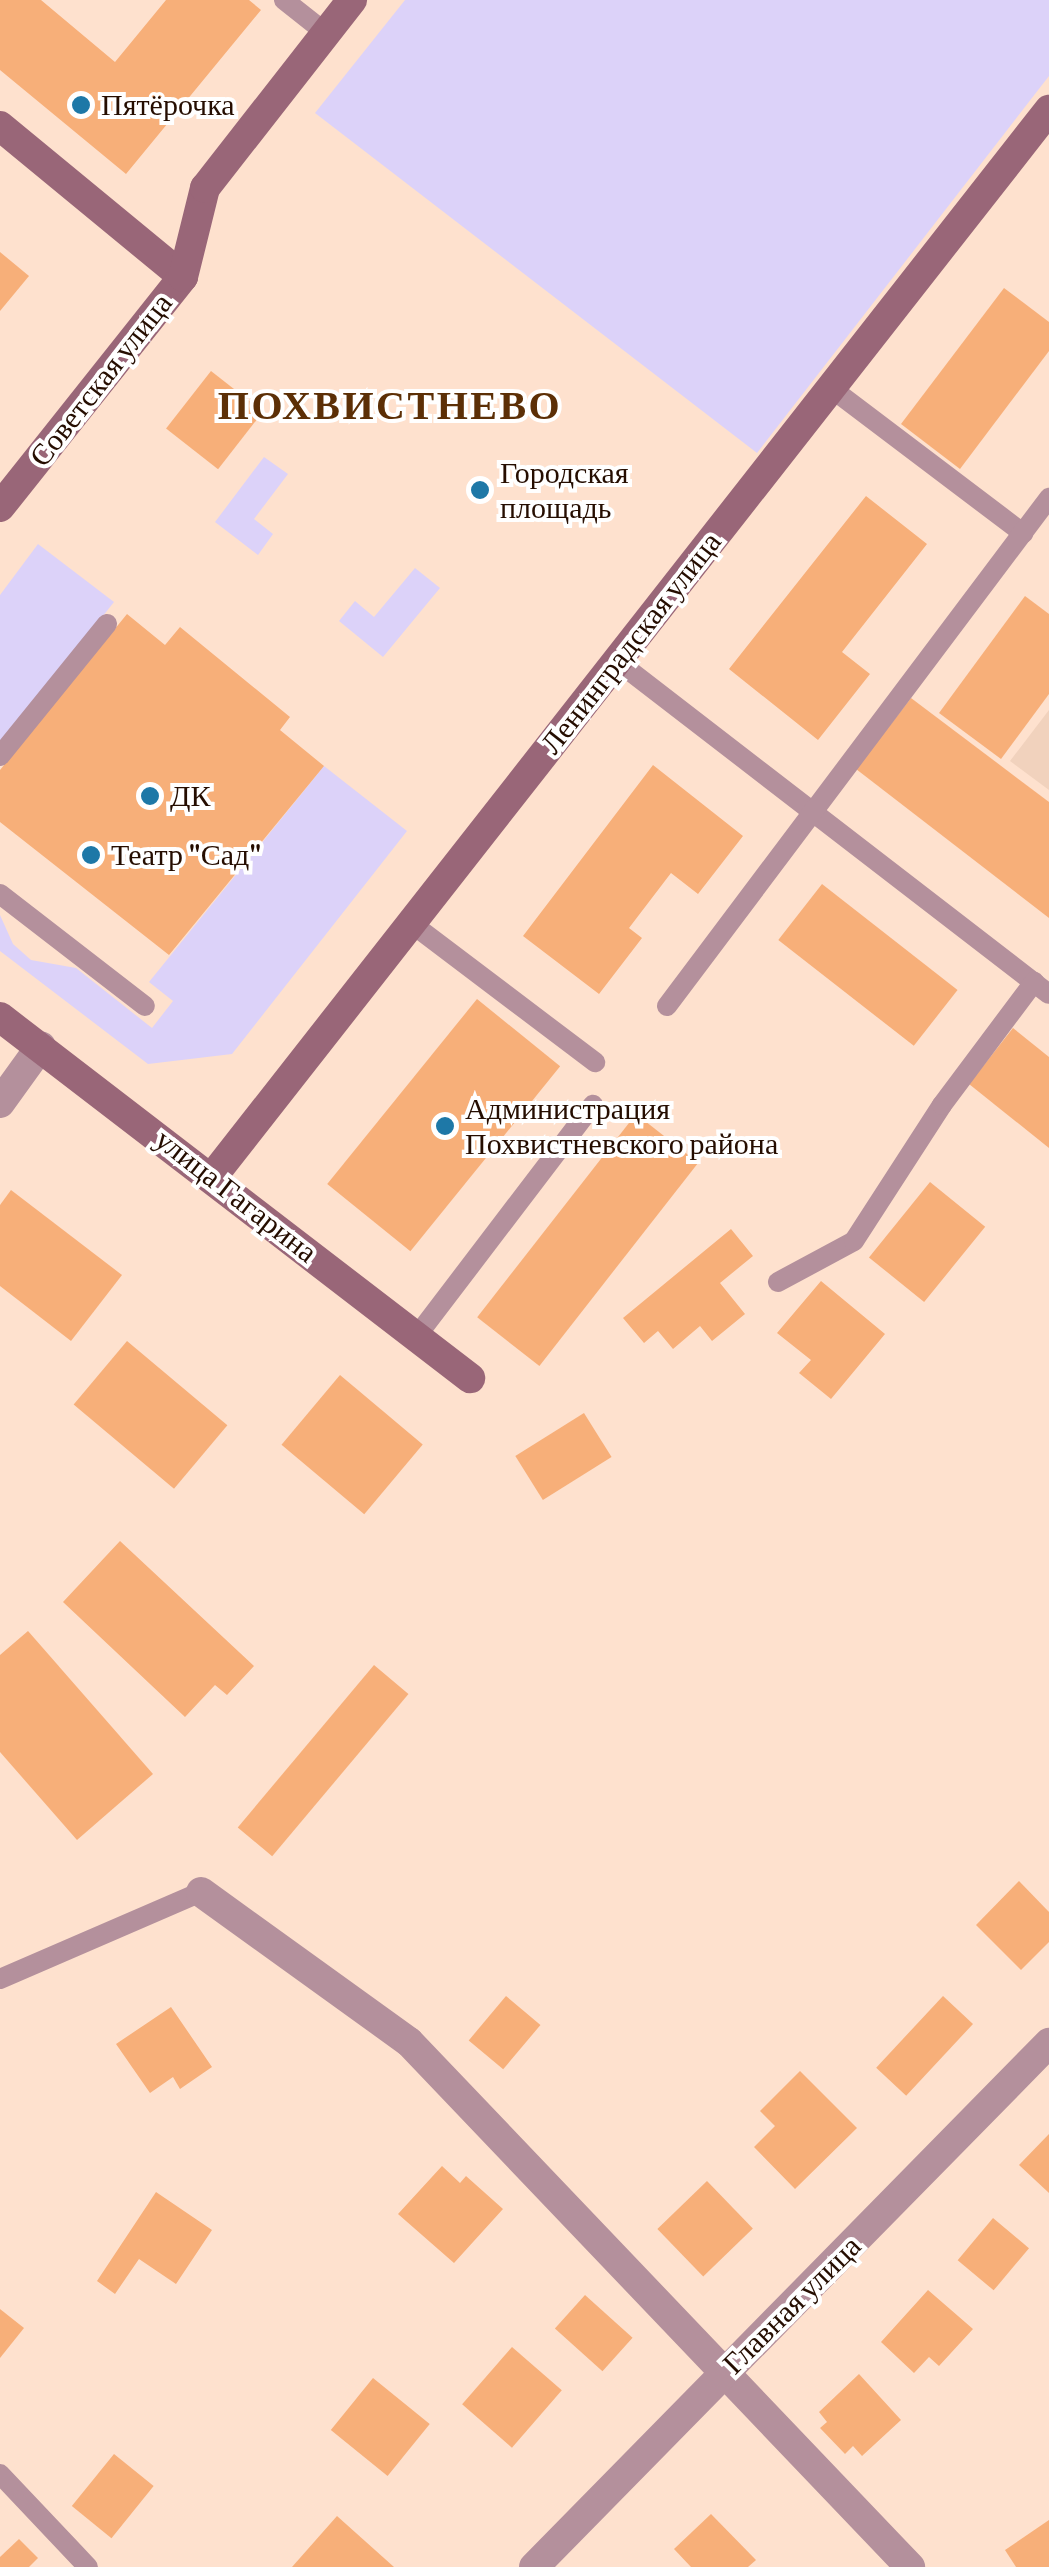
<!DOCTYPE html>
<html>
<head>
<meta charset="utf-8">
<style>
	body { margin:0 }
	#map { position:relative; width:1049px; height:2567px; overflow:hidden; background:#fee1ce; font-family:"Crimson Pro",serif }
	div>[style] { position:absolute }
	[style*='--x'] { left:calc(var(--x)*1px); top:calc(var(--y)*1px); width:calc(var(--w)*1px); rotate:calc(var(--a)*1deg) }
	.built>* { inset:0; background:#f1d2bd }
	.green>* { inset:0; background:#dcd2f9 }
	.building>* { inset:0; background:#f7af79; transform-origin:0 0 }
	.lane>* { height:20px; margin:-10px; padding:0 10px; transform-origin:10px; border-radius:10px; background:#b4909c }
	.street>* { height:30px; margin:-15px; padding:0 15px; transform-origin:15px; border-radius:15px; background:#b4909c }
	.secondary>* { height:30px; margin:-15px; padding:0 15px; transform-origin:15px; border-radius:15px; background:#996678 }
	.dots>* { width:28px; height:28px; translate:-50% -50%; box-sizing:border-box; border:5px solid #fff; border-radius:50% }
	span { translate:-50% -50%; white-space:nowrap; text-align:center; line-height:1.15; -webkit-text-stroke:8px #fff; paint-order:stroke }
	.poi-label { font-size:30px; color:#250d00 }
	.left { translate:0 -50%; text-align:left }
	.street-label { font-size:30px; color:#250d00 }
	.district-label { font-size:40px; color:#5c2f06; font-weight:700; letter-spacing:2.5px }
</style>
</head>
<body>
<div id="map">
	<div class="built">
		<i style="clip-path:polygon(1049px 710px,1049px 790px,1010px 761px)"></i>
	</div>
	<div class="green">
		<i style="clip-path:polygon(405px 0,1049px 0,1049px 76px,757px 453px,315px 113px)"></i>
		<i style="clip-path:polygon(264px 457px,288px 474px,254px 519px,273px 534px,258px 555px,215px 522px)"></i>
		<i style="clip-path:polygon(38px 544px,114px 602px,0 746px,0 595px)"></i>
		<i style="clip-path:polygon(415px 568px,440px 588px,383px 657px,339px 621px,355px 601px,374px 617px)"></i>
		<i style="clip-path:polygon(324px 766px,407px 831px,232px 1054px,148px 1064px,0 951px,0 915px,13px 944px,31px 960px,76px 968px,152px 1028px,173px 1001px,149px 982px)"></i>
	</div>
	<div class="building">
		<i style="clip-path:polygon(0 0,41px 0,115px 62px,166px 0,249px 0,261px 10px,126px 174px,0 70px)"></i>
		<i style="clip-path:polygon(0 252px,29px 276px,0 311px)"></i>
		<i style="clip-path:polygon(1004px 288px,1049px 322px,1049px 351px,960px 469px,901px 424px)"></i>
		<i style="left:211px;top:371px;width:66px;height:73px;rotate:38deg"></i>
		<i style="clip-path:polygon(866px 496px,927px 544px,842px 652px,870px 674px,818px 740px,729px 669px)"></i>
		<i style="clip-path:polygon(1025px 596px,1049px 614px,1049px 694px,1001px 759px,939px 713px)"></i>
		<i style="clip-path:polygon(127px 614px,165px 645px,180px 627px,290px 717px,280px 730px,324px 766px,169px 955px,0 822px,0 770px)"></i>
		<i style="clip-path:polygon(911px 698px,1049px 802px,1049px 918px,856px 769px)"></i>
		<i style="clip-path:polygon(653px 765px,743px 836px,698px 894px,671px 873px,629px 928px,642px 938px,599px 994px,523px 936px)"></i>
		<i style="left:822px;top:884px;width:172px;height:71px;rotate:38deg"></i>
		<i style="left:477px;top:999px;width:107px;height:238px;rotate:39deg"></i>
		<i style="clip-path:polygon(1013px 1028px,1049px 1057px,1049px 1148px,969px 1084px)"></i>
		<i style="left:636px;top:1114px;width:79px;height:258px;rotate:38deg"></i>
		<i style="left:930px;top:1182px;width:71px;height:97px;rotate:39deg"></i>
		<i style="clip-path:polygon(11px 1190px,122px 1275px,71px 1341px,0 1286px,0 1205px)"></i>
		<i style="clip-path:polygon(731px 1229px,753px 1256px,720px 1283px,745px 1314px,712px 1341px,700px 1326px,673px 1349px,658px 1331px,644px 1343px,623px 1318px)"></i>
		<i style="clip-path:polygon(821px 1281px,885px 1334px,831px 1399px,799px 1373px,811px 1360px,777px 1333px)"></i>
		<i style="left:127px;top:1341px;width:131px;height:83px;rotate:40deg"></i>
		<i style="left:340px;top:1375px;width:108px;height:91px;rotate:40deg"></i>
		<i style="left:584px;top:1413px;width:52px;height:81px;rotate:58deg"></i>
		<i style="clip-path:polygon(120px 1541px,254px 1666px,227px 1695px,215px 1685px,185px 1717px,63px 1602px)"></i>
		<i style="clip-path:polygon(28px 1631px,153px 1774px,77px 1840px,0 1752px,0 1655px)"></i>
		<i style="left:374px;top:1665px;width:45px;height:212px;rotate:40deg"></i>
		<i style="clip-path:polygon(1019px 1881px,1049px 1912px,1049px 1942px,1021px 1970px,976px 1925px)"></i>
		<i style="left:506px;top:1996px;width:45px;height:58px;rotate:40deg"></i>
		<i style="left:943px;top:1996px;width:41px;height:98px;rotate:43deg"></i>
		<i style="clip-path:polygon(171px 2007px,212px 2067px,180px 2089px,173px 2077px,150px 2093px,116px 2044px)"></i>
		<i style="clip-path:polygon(800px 2071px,857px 2128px,795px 2189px,754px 2147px,775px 2126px,760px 2111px)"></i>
		<i style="clip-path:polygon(1049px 2134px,1049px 2193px,1019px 2165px)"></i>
		<i style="clip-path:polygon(442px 2166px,460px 2183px,466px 2176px,503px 2209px,454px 2263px,398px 2214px)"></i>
		<i style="left:707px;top:2181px;width:66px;height:69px;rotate:46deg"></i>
		<i style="clip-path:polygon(156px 2192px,212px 2230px,176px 2284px,139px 2259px,115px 2294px,97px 2281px)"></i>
		<i style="left:993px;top:2218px;width:47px;height:55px;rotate:40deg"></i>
		<i style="clip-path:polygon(928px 2290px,973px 2329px,939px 2366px,929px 2357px,914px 2373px,881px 2342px)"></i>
		<i style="left:585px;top:2295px;width:64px;height:45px;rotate:42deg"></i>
		<i style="clip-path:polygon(0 2309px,24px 2328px,0 2358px)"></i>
		<i style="left:512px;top:2347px;width:66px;height:76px;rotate:41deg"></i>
		<i style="clip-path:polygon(859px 2374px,901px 2420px,862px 2456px,853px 2446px,845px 2454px,820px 2428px,827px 2422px,819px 2412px)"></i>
		<i style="left:373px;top:2378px;width:73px;height:67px;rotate:39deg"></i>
		<i style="left:114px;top:2454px;width:51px;height:67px;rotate:39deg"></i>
		<i style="clip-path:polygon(711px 2514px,756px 2560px,748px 2567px,691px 2567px,674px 2549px)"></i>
		<i style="clip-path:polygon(337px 2516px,394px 2567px,292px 2567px)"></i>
		<i style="clip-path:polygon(1049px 2520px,1049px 2567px,1016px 2567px,1005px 2550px)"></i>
		<i style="clip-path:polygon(19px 2539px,38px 2558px,29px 2567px,0 2567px,0 2557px)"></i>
	</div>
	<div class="lane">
		<i style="--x:284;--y:0;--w:53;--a:38.2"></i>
		<i style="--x:831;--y:388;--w:241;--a:37.1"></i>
		<i style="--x:617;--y:661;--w:545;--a:37.63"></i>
		<i style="--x:0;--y:756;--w:170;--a:-51"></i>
		<i style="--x:0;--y:894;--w:183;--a:37.7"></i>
		<i style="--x:411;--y:923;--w:231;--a:37.1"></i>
		<i style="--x:667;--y:1006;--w:636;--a:-53.06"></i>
		<i style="--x:778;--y:1282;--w:86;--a:-28.3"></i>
		<i style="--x:854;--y:1241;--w:162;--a:-57.1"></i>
		<i style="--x:942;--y:1105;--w:154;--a:-53.2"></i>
		<i style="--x:416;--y:1337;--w:292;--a:-52.7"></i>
		<i style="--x:0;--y:1979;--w:219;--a:-23.4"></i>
		<i style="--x:0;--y:2474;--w:128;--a:46.6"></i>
	</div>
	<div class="street">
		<i style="--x:0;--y:1103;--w:70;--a:-54.3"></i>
		<i style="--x:201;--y:1892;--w:256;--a:35.8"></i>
		<i style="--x:409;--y:2042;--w:726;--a:46.34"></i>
		<i style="--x:534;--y:2567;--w:735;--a:-45.5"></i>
	</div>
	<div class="secondary">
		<i style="--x:0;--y:126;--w:237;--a:39.5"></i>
		<i style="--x:0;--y:507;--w:294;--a:-51.5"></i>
		<i style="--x:183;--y:277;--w:92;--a:-76.1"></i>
		<i style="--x:205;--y:188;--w:239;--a:-52"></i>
		<i style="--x:0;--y:1017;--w:593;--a:37.53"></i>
		<i style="--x:213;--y:1176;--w:1355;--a:-51.9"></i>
	</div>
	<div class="dots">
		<i style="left:81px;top:105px;background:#1e78a7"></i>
		<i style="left:480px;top:490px;background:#1e78a7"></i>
		<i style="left:150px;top:796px;background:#1e78a7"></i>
		<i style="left:91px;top:855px;background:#1e78a7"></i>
		<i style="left:445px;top:1126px;background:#1e78a7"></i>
	</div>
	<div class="poi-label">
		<span class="left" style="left:101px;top:105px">Пятёрочка</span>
		<span class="left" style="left:500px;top:490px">Городская<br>площадь</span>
		<span class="left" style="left:170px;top:796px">ДК</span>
		<span class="left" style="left:111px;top:855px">Театр "Сад"</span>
		<span class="left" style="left:465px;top:1126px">Администрация<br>Похвистневского района</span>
	</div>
	<div class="street-label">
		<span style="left:101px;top:380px;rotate:-52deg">Советская улица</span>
		<span style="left:631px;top:643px;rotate:-52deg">Ленинградская улица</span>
		<span style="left:236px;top:1196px;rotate:38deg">улица Гагарина</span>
		<span style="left:792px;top:2305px;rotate:-45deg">Главная улица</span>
	</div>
	<div class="district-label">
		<span style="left:390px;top:406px">ПОХВИСТНЕВО</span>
	</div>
</div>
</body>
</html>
